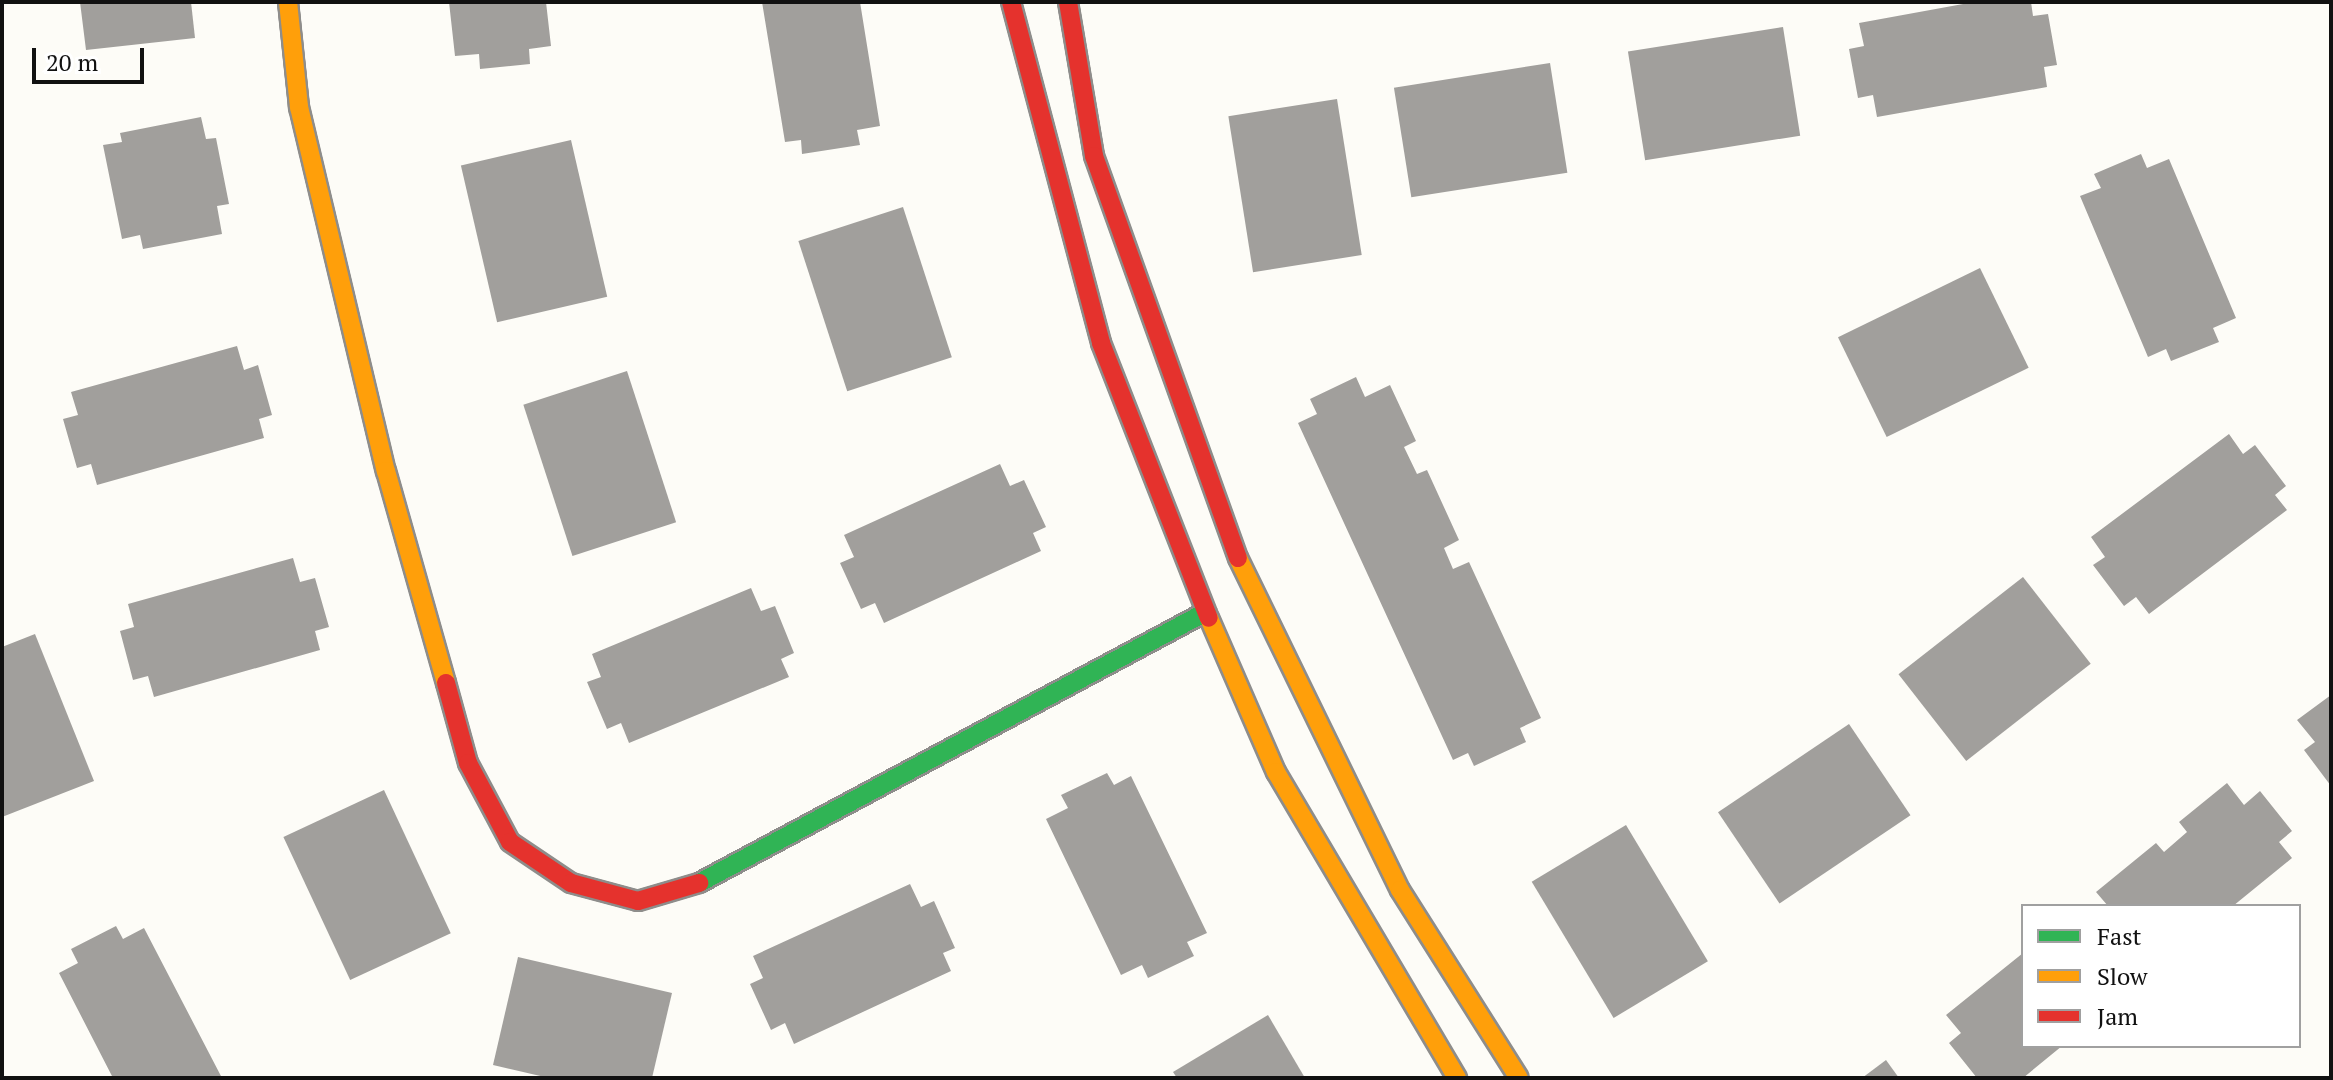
<!DOCTYPE html>
<html>
<head>
<meta charset="utf-8">
<style>
	body { margin:0 }
	#map { position:relative; width:2333px; height:1080px; overflow:hidden; background:#fdfcf7; font-family:"PT Serif",serif }
	div>[style] { position:absolute }
	[style*='--x'] { left:calc(var(--x)*1px); top:calc(var(--y)*1px); width:calc(var(--w)*1px); rotate:calc(var(--a)*1deg) }
	.building>* { inset:0; background:#a19f9c; transform-origin:0 0 }
	.roads { filter:drop-shadow(2px 0 #8e8d8b) drop-shadow(-2px 0 #8e8d8b) drop-shadow(0 2px #8e8d8b) drop-shadow(0 -2px #8e8d8b) }
	.fast>* { height:18px; margin:-9px; padding:0 9px; transform-origin:9px; border-radius:9px; background:#30b455 }
	.slow>* { height:18px; margin:-9px; padding:0 9px; transform-origin:9px; border-radius:9px; background:#ff9f0a }
	.jam>* { height:18px; margin:-9px; padding:0 9px; transform-origin:9px; border-radius:9px; background:#e5322d }
	span { translate:-50% -50%; white-space:nowrap; text-align:center; line-height:1.15; -webkit-text-stroke:8px #fff; paint-order:stroke }
	.frame { position:absolute; inset:0; border:4px solid #111; pointer-events:none }
	.legend { position:absolute; left:2021px; top:904px; width:280px; height:144px; box-sizing:border-box; background:#fff; border:2px solid #a0a0a0; margin:0; padding:10px 14px; list-style:none; font-size:24px; color:#111 }
	.legend li { display:flex; align-items:center; gap:16px; height:40px }
	.legend b { width:40px; border:2px solid #a0a0a0 }
	.scale { position:absolute; left:32px; top:48px; width:112px; height:36px; box-sizing:border-box; border:4px solid #111; border-top:0; padding-left:10px; font-size:24px; line-height:28px; white-space:nowrap; color:#111; -webkit-text-stroke:6px #fff; paint-order:stroke }
</style>
</head>
<body>
<div id="map">
	<div class="building">
		<i style="clip-path:polygon(80px 2px,191px 2px,195px 38px,86px 50px)"></i>
		<i style="clip-path:polygon(449px 2px,546px 2px,551px 46px,529px 49px,530px 64px,480px 69px,479px 54px,455px 56px)"></i>
		<i style="clip-path:polygon(762px 2px,860px 2px,880px 126px,857px 130px,860px 145px,802px 154px,801px 140px,785px 142px)"></i>
		<i style="clip-path:polygon(1974px 2px,2031px 2px,2033px 16px,2048px 14px,2057px 65px,2044px 67px,2047px 87px,1877px 117px,1873px 95px,1858px 98px,1849px 49px,1864px 46px,1859px 23px)"></i>
		<i style="left:1783px;top:27px;width:110px;height:157px;rotate:81deg"></i>
		<i style="left:1550px;top:63px;width:111px;height:158px;rotate:81deg"></i>
		<i style="left:1337px;top:99px;width:158px;height:110px;rotate:81deg"></i>
		<i style="clip-path:polygon(201px 117px,206px 139px,216px 138px,229px 204px,217px 206px,222px 234px,143px 249px,140px 235px,122px 239px,103px 145px,122px 142px,120px 133px)"></i>
		<i style="left:571px;top:140px;width:161px;height:113px;rotate:77deg"></i>
		<i style="clip-path:polygon(2141px 154px,2147px 168px,2169px 159px,2236px 318px,2213px 328px,2219px 342px,2171px 361px,2166px 349px,2148px 357px,2080px 196px,2101px 188px,2094px 174px)"></i>
		<i style="left:903px;top:207px;width:158px;height:110px;rotate:72deg"></i>
		<i style="left:1980px;top:268px;width:111px;height:158px;rotate:64deg"></i>
		<i style="clip-path:polygon(237px 346px,244px 370px,258px 365px,272px 415px,259px 419px,264px 438px,97px 485px,91px 464px,77px 468px,63px 419px,78px 415px,71px 392px)"></i>
		<i style="left:627px;top:371px;width:159px;height:109px;rotate:72deg"></i>
		<i style="clip-path:polygon(1356px 377px,1365px 397px,1390px 385px,1416px 441px,1404px 447px,1417px 474px,1427px 470px,1459px 540px,1444px 548px,1453px 569px,1469px 562px,1541px 718px,1520px 728px,1526px 742px,1474px 766px,1468px 753px,1453px 760px,1298px 423px,1317px 414px,1310px 399px)"></i>
		<i style="clip-path:polygon(2229px 434px,2243px 454px,2255px 445px,2286px 486px,2275px 495px,2287px 510px,2149px 614px,2136px 597px,2124px 606px,2093px 565px,2105px 557px,2091px 537px)"></i>
		<i style="clip-path:polygon(1000px 464px,1010px 486px,1024px 480px,1046px 527px,1033px 533px,1041px 551px,884px 623px,875px 603px,861px 609px,840px 563px,854px 557px,844px 535px)"></i>
		<i style="clip-path:polygon(293px 558px,300px 582px,315px 578px,329px 627px,315px 631px,320px 650px,154px 697px,148px 676px,133px 680px,120px 631px,134px 627px,128px 604px)"></i>
		<i style="left:2023px;top:577px;width:110px;height:158px;rotate:52deg"></i>
		<i style="clip-path:polygon(751px 588px,761px 611px,775px 606px,794px 653px,781px 659px,789px 677px,629px 743px,621px 723px,607px 729px,587px 682px,601px 677px,592px 654px)"></i>
		<i style="clip-path:polygon(35px 634px,94px 781px,2px 817px,2px 647px)"></i>
		<i style="clip-path:polygon(2331px 695px,2331px 786px,2304px 750px,2315px 742px,2297px 720px)"></i>
		<i style="left:1849px;top:724px;width:110px;height:158px;rotate:56deg"></i>
		<i style="clip-path:polygon(1107px 773px,1114px 785px,1131px 776px,1207px 933px,1187px 942px,1194px 956px,1148px 978px,1142px 965px,1121px 975px,1046px 819px,1068px 808px,1061px 795px)"></i>
		<i style="clip-path:polygon(2227px 783px,2244px 805px,2260px 791px,2292px 831px,2279px 842px,2292px 858px,2233px 906px,2108px 906px,2096px 892px,2156px 843px,2164px 852px,2187px 832px,2179px 822px)"></i>
		<i style="left:384px;top:790px;width:158px;height:111px;rotate:65deg"></i>
		<i style="left:1626px;top:825px;width:159px;height:110px;rotate:59deg"></i>
		<i style="clip-path:polygon(910px 884px,921px 907px,934px 901px,955px 948px,943px 953px,951px 971px,794px 1044px,785px 1023px,771px 1030px,750px 984px,763px 978px,753px 956px)"></i>
		<i style="clip-path:polygon(116px 926px,123px 939px,144px 928px,222px 1078px,113px 1078px,59px 973px,78px 963px,71px 949px)"></i>
		<i style="clip-path:polygon(2023px 953px,2023px 1046px,2062px 1046px,2023px 1078px,1977px 1078px,1949px 1043px,1961px 1033px,1946px 1015px)"></i>
		<i style="clip-path:polygon(518px 957px,672px 993px,652px 1078px,549px 1078px,493px 1065px)"></i>
		<i style="clip-path:polygon(1268px 1015px,1305px 1078px,1177px 1078px,1173px 1072px)"></i>
		<i style="clip-path:polygon(1886px 1060px,1899px 1078px,1862px 1078px)"></i>
	</div>
	<div class="roads">
		<div class="fast">
			<i style="--x:699;--y:883;--w:575;--a:-28.13"></i>
		</div>
		<div class="slow">
			<i style="--x:288;--y:2;--w:106;--a:84"></i>
			<i style="--x:299;--y:107;--w:374;--a:76.6"></i>
			<i style="--x:386;--y:471;--w:220;--a:74.2"></i>
			<i style="--x:1238;--y:558;--w:369;--a:64"></i>
			<i style="--x:1400;--y:890;--w:222;--a:57.7"></i>
			<i style="--x:1209;--y:618;--w:168;--a:66.5"></i>
			<i style="--x:1276;--y:772;--w:356;--a:59.4"></i>
		</div>
		<div class="jam">
			<i style="--x:1011;--y:2;--w:353;--a:75.2"></i>
			<i style="--x:1101;--y:343;--w:295;--a:68.6"></i>
			<i style="--x:1068;--y:2;--w:156;--a:80.4"></i>
			<i style="--x:1094;--y:156;--w:427;--a:70.3"></i>
			<i style="--x:446;--y:683;--w:83;--a:74.6"></i>
			<i style="--x:468;--y:763;--w:89;--a:62"></i>
			<i style="--x:510;--y:842;--w:73;--a:33.9"></i>
			<i style="--x:571;--y:883;--w:69;--a:15"></i>
			<i style="--x:638;--y:901;--w:64;--a:-16.4"></i>
		</div>
	</div>
	<div class="frame"></div>
	<ul class="legend">
	<li><b style="height:10px;background:#30b455"></b>Fast</li>
	<li><b style="height:10px;background:#ff9f0a"></b>Slow</li>
	<li><b style="height:10px;background:#e5322d"></b>Jam</li>
	</ul>
	<div class="scale">20 m</div>
</div>
</body>
</html>
